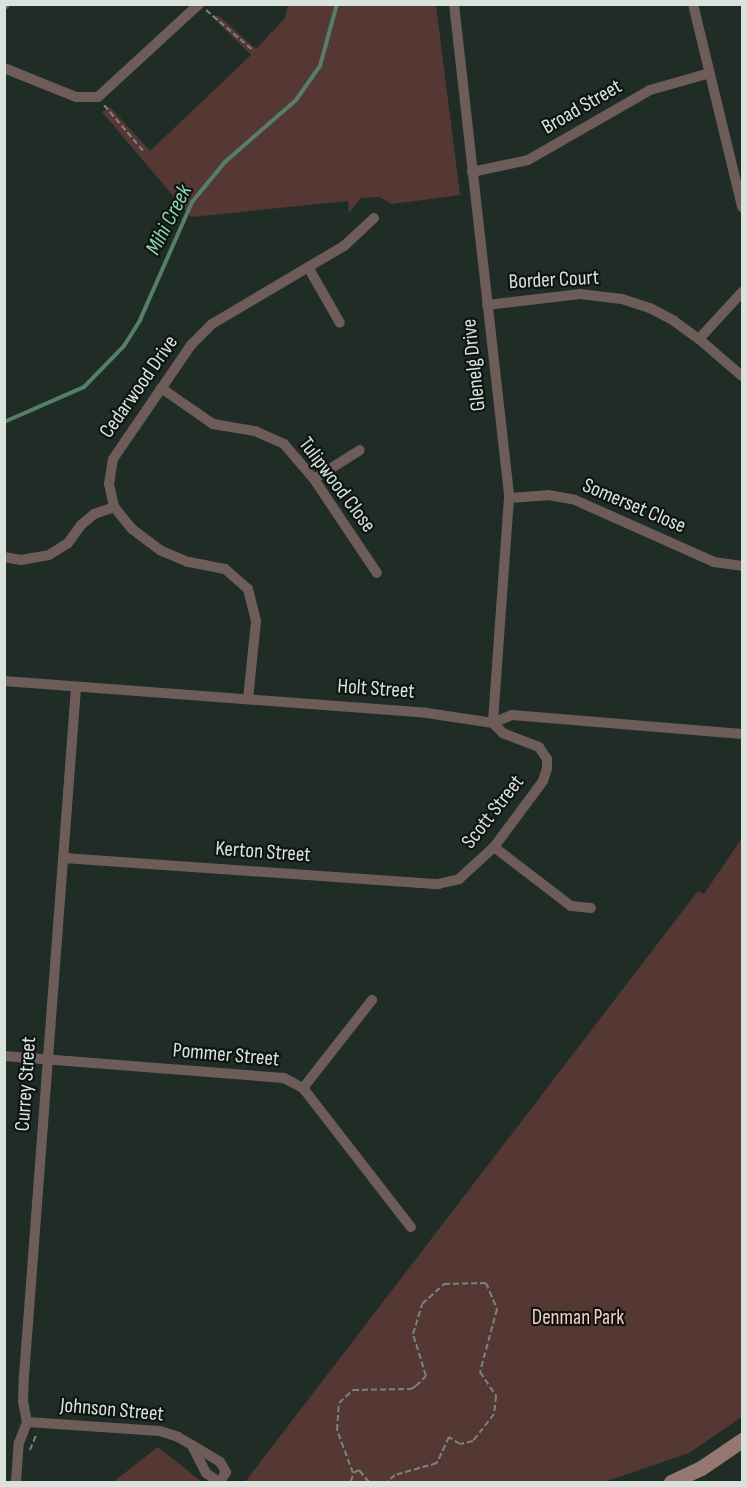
<!DOCTYPE html>
<html>
<head>
<meta charset="utf-8">
<style>
	body { margin:0 }
	#map { position:relative; width:747px; height:1487px; overflow:hidden; background:#202d26; font-family:"Sofia Sans Condensed",sans-serif }
	div>[style] { position:absolute }
	[style*='--x'] { left:calc(var(--x)*1px); top:calc(var(--y)*1px); width:calc(var(--w)*1px); rotate:calc(var(--a)*1deg) }
	.green>* { inset:0; background:#553833 }
	.stream>* { height:4px; margin:-2px; padding:0 2px; transform-origin:2px; border-radius:2px; background:#567e6a }
	.path>* { height:2px; margin-top:-1px; transform-origin:0; background:repeating-linear-gradient(90deg,#79847e 0 6px,transparent 0 9px) }
	.minor>* { height:10px; margin:-5px; padding:0 5px; transform-origin:5px; border-radius:5px; background:#6e5c58 }
	.secondary>* { height:15px; margin:-7.5px; padding:0 7.5px; transform-origin:7.5px; border-radius:7.5px; background:#957772 }
	span { translate:-50% -50%; white-space:nowrap; text-align:center; line-height:1.15; -webkit-text-stroke:4.5px #0e1411; paint-order:stroke }
	.street-label { font-size:21px; color:#d9e2dd }
	.park-label { font-size:21px; color:#f9cdc5 }
	.water-label { font-size:22px; color:#8fd4b0; font-style:italic }
	.frame { position:absolute; inset:0; border:6px solid #d9e2dd; pointer-events:none }
</style>
</head>
<body>
<div id="map">
	<div class="green">
		<i style="clip-path:polygon(288px 5px,436px 5px,460px 195px,392px 204px,379px 197px,361px 198px,349px 213px,348px 201px,191px 217px,102px 112px,110px 107px,150px 151px,251px 55px,213px 18px,218px 15px,256px 49px,285px 18px)"></i>
		<i style="clip-path:polygon(742px 838px,742px 1417px,689px 1453px,604px 1482px,245px 1482px,698px 891px,704px 894px)"></i>
		<i style="clip-path:polygon(158px 1447px,202px 1482px,113px 1482px)"></i>
	</div>
	<div class="stream">
		<i style="--x:4;--y:422;--w:87;--a:-23.6"></i>
		<i style="--x:84;--y:387;--w:57;--a:-45.7"></i>
		<i style="--x:124;--y:346;--w:31;--a:-58"></i>
		<i style="--x:140;--y:320;--w:129;--a:-66.2"></i>
		<i style="--x:192;--y:202;--w:52;--a:-50.5"></i>
		<i style="--x:225;--y:162;--w:94;--a:-41.1"></i>
		<i style="--x:296;--y:100;--w:42;--a:-54.8"></i>
		<i style="--x:320;--y:66;--w:64;--a:-74.7"></i>
	</div>
	<div class="path">
		<i style="--x:206;--y:10;--w:63;--a:40.5"></i>
		<i style="--x:104;--y:105;--w:63;--a:49.5"></i>
		<i style="--x:30;--y:1450;--w:18;--a:-68"></i>
		<i style="--x:351;--y:1482;--w:8;--a:-76"></i>
		<i style="--x:369;--y:1482;--w:16;--a:-130"></i>
		<i style="--x:359;--y:1470;--w:7;--a:153"></i>
		<i style="--x:353;--y:1473;--w:46;--a:-110.4"></i>
		<i style="--x:337;--y:1430;--w:27;--a:-86"></i>
		<i style="--x:339;--y:1403;--w:19;--a:-43"></i>
		<i style="--x:353;--y:1390;--w:58;--a:-1"></i>
		<i style="--x:411;--y:1389;--w:6;--a:-31"></i>
		<i style="--x:416;--y:1386;--w:14;--a:-45"></i>
		<i style="--x:426;--y:1376;--w:44;--a:-107.2"></i>
		<i style="--x:413;--y:1334;--w:31;--a:-73"></i>
		<i style="--x:422;--y:1304;--w:30;--a:-42"></i>
		<i style="--x:444;--y:1284;--w:42;--a:-1.4"></i>
		<i style="--x:486;--y:1283;--w:28;--a:67"></i>
		<i style="--x:497;--y:1309;--w:65;--a:105.1"></i>
		<i style="--x:480;--y:1372;--w:29;--a:56"></i>
		<i style="--x:496;--y:1396;--w:18;--a:96"></i>
		<i style="--x:494;--y:1414;--w:34;--a:128"></i>
		<i style="--x:473;--y:1441;--w:13;--a:167"></i>
		<i style="--x:460;--y:1444;--w:13;--a:-148"></i>
		<i style="--x:449;--y:1437;--w:29;--a:115"></i>
		<i style="--x:437;--y:1463;--w:44;--a:164.1"></i>
		<i style="--x:395;--y:1475;--w:11;--a:139"></i>
	</div>
	<div class="minor">
		<i style="--x:454;--y:4;--w:497;--a:83.6"></i>
		<i style="--x:509;--y:498;--w:226;--a:94.1"></i>
		<i style="--x:693;--y:4;--w:209;--a:76.4"></i>
		<i style="--x:4;--y:5;--w:1;--a:-45"></i>
		<i style="--x:4;--y:68;--w:78;--a:21.9"></i>
		<i style="--x:76;--y:97;--w:22;--a:0"></i>
		<i style="--x:98;--y:97;--w:137;--a:-42.6"></i>
		<i style="--x:472;--y:172;--w:57;--a:-12.1"></i>
		<i style="--x:528;--y:160;--w:141;--a:-29.8"></i>
		<i style="--x:650;--y:90;--w:62;--a:-15.8"></i>
		<i style="--x:308;--y:267;--w:64;--a:60.3"></i>
		<i style="--x:487;--y:305;--w:94;--a:-6.7"></i>
		<i style="--x:580;--y:294;--w:42;--a:6.8"></i>
		<i style="--x:622;--y:299;--w:29;--a:18"></i>
		<i style="--x:650;--y:308;--w:27;--a:28"></i>
		<i style="--x:674;--y:321;--w:31;--a:36"></i>
		<i style="--x:699;--y:339;--w:57;--a:40.7"></i>
		<i style="--x:699;--y:339;--w:64;--a:-47.5"></i>
		<i style="--x:161;--y:388;--w:63;--a:34.7"></i>
		<i style="--x:213;--y:424;--w:43;--a:9.5"></i>
		<i style="--x:255;--y:431;--w:32;--a:24"></i>
		<i style="--x:284;--y:444;--w:46;--a:49.4"></i>
		<i style="--x:314;--y:479;--w:113;--a:56.2"></i>
		<i style="--x:314;--y:479;--w:54;--a:-32.2"></i>
		<i style="--x:509;--y:498;--w:39;--a:-4"></i>
		<i style="--x:548;--y:495;--w:27;--a:10"></i>
		<i style="--x:575;--y:500;--w:152;--a:24"></i>
		<i style="--x:714;--y:562;--w:28;--a:8"></i>
		<i style="--x:4;--y:557;--w:17;--a:10"></i>
		<i style="--x:21;--y:560;--w:28;--a:-10"></i>
		<i style="--x:49;--y:555;--w:22;--a:-32"></i>
		<i style="--x:68;--y:543;--w:22;--a:-54"></i>
		<i style="--x:81;--y:525;--w:17;--a:-40"></i>
		<i style="--x:94;--y:514;--w:21;--a:-19"></i>
		<i style="--x:4;--y:681;--w:424;--a:4.3"></i>
		<i style="--x:427;--y:713;--w:67;--a:8.6"></i>
		<i style="--x:493;--y:723;--w:21;--a:-23"></i>
		<i style="--x:512;--y:715;--w:231;--a:4.7"></i>
		<i style="--x:248;--y:699;--w:78;--a:-84.1"></i>
		<i style="--x:256;--y:621;--w:33;--a:-104"></i>
		<i style="--x:248;--y:589;--w:30;--a:-139"></i>
		<i style="--x:225;--y:569;--w:38;--a:-169"></i>
		<i style="--x:188;--y:562;--w:30;--a:-157"></i>
		<i style="--x:160;--y:550;--w:35;--a:-143"></i>
		<i style="--x:132;--y:529;--w:28;--a:-129"></i>
		<i style="--x:114;--y:507;--w:24;--a:-102"></i>
		<i style="--x:109;--y:484;--w:25;--a:-81"></i>
		<i style="--x:113;--y:459;--w:138;--a:-55.6"></i>
		<i style="--x:191;--y:345;--w:30;--a:-45"></i>
		<i style="--x:212;--y:324;--w:153;--a:-30.6"></i>
		<i style="--x:344;--y:246;--w:41;--a:-43"></i>
		<i style="--x:494;--y:847;--w:97;--a:37.5"></i>
		<i style="--x:571;--y:906;--w:20;--a:6"></i>
		<i style="--x:64;--y:858;--w:375;--a:4"></i>
		<i style="--x:438;--y:884;--w:22;--a:-13"></i>
		<i style="--x:459;--y:879;--w:47;--a:-42.4"></i>
		<i style="--x:494;--y:847;--w:82;--a:-53.4"></i>
		<i style="--x:543;--y:781;--w:13;--a:-72"></i>
		<i style="--x:547;--y:769;--w:10;--a:-90"></i>
		<i style="--x:547;--y:759;--w:14;--a:-124"></i>
		<i style="--x:539;--y:747;--w:39;--a:-159"></i>
		<i style="--x:503;--y:733;--w:14;--a:-135"></i>
		<i style="--x:4;--y:1056;--w:281;--a:4.5"></i>
		<i style="--x:284;--y:1078;--w:21;--a:28"></i>
		<i style="--x:303;--y:1088;--w:176;--a:52.2"></i>
		<i style="--x:303;--y:1088;--w:112;--a:-51.9"></i>
		<i style="--x:27;--y:1422;--w:133;--a:3.9"></i>
		<i style="--x:160;--y:1431;--w:19;--a:18"></i>
		<i style="--x:178;--y:1437;--w:16;--a:30"></i>
		<i style="--x:192;--y:1445;--w:33;--a:31"></i>
		<i style="--x:220;--y:1462;--w:12;--a:59"></i>
		<i style="--x:226;--y:1472;--w:9;--a:122"></i>
		<i style="--x:221;--y:1480;--w:5;--a:180"></i>
		<i style="--x:216;--y:1480;--w:12;--a:-145"></i>
		<i style="--x:206;--y:1473;--w:31;--a:-117"></i>
		<i style="--x:16;--y:1482;--w:39;--a:-86"></i>
		<i style="--x:19;--y:1443;--w:22;--a:-69"></i>
		<i style="--x:27;--y:1422;--w:21;--a:-101"></i>
		<i style="--x:23;--y:1401;--w:25;--a:-88"></i>
		<i style="--x:24;--y:1376;--w:691;--a:-85.68"></i>
	</div>
	<div class="secondary">
		<i style="--x:671;--y:1482;--w:33;--a:-25"></i>
		<i style="--x:701;--y:1468;--w:50;--a:-34.3"></i>
	</div>
	<div class="street-label">
		<span style="left:582px;top:107px;rotate:-30deg">Broad Street</span>
		<span style="left:554px;top:280px;rotate:-3deg">Border Court</span>
		<span style="left:474px;top:365px;rotate:-96deg">Glenelg Drive</span>
		<span style="left:139px;top:387px;rotate:-55deg">Cedarwood Drive</span>
		<span style="left:337px;top:485px;rotate:53deg">Tulipwood Close</span>
		<span style="left:634px;top:506px;rotate:23deg">Somerset Close</span>
		<span style="left:376px;top:689px;rotate:4deg">Holt Street</span>
		<span style="left:493px;top:812px;rotate:-52deg">Scott Street</span>
		<span style="left:263px;top:852px;rotate:4deg">Kerton Street</span>
		<span style="left:226px;top:1055px;rotate:5deg">Pommer Street</span>
		<span style="left:26px;top:1084px;rotate:-86deg">Currey Street</span>
		<span style="left:112px;top:1410px;rotate:5deg">Johnson Street</span>
	</div>
	<div class="park-label">
		<span style="left:578px;top:1318px">Denman Park</span>
	</div>
	<div class="water-label">
		<span style="left:169px;top:220px;rotate:-63deg">Mihi Creek</span>
	</div>
	<div class="frame"></div>
</div>
</body>
</html>
